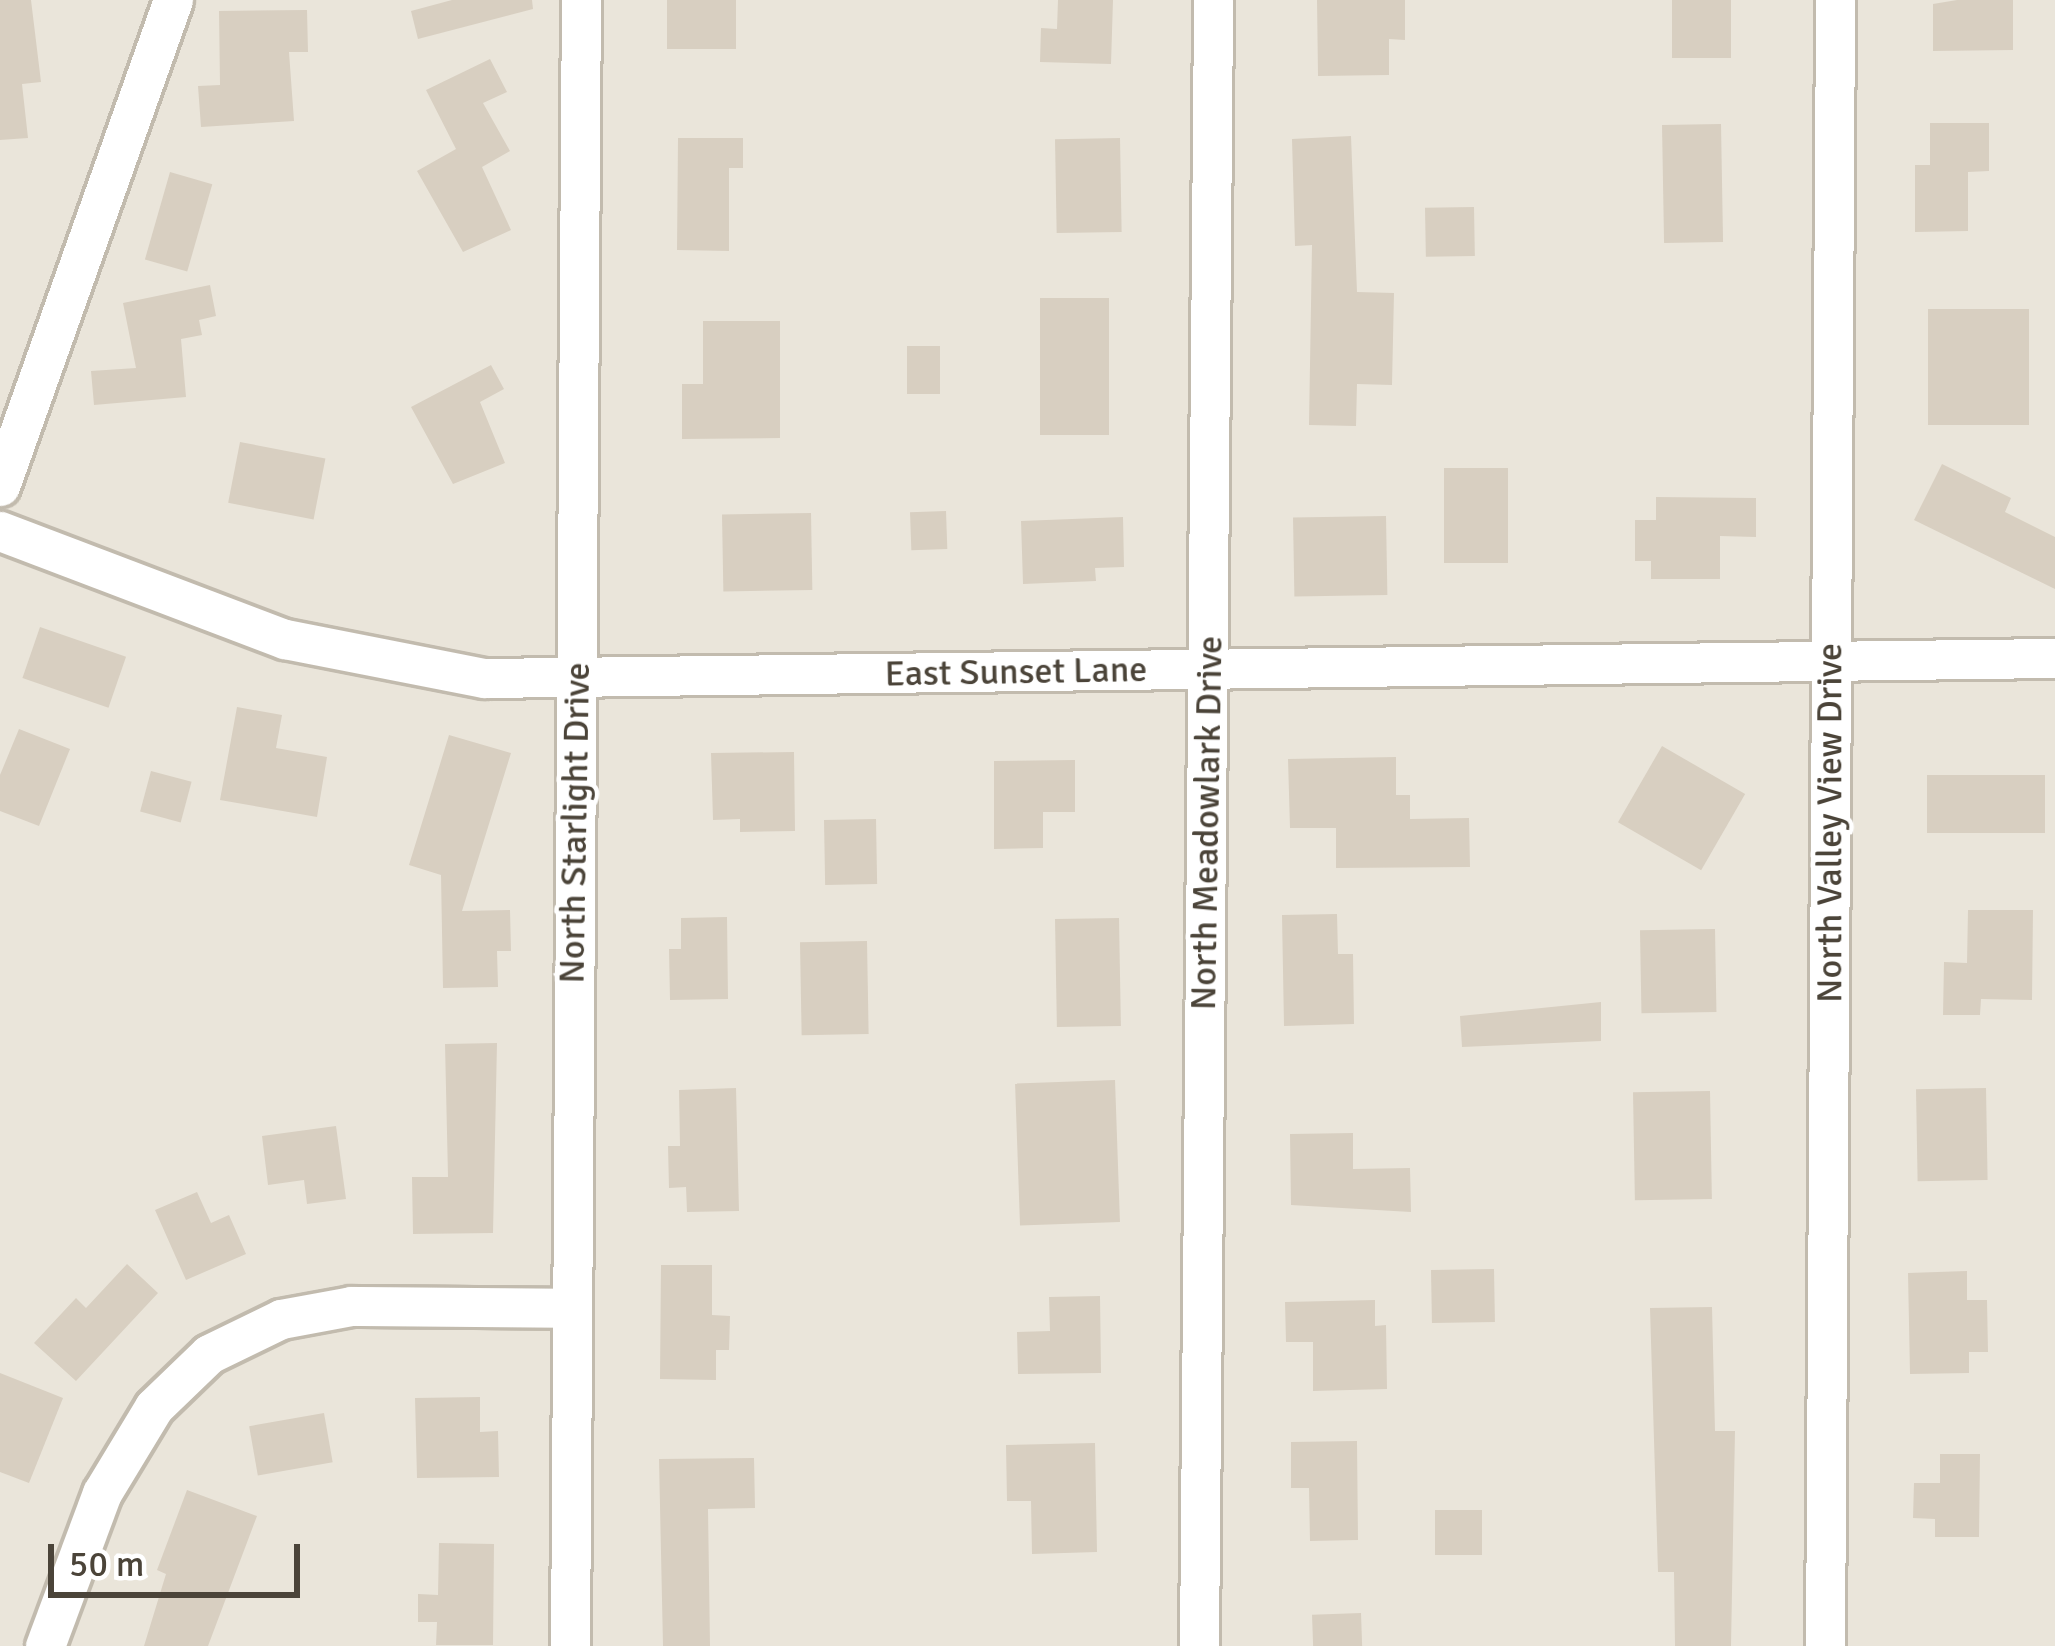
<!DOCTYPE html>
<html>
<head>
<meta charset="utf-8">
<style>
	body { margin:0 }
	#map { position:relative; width:2055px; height:1646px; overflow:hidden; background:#f6f3ec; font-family:Signika,sans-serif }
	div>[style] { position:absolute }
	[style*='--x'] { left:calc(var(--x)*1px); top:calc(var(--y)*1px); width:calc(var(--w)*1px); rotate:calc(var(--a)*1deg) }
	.residential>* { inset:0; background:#eae5da; transform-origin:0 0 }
	.building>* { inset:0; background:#d8cfc1; transform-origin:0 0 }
	.roads { filter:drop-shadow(3px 0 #c2bbae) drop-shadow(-3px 0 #c2bbae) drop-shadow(0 3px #c2bbae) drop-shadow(0 -3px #c2bbae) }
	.minor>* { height:39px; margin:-19.5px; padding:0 19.5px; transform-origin:19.5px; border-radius:19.5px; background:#fff }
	span { translate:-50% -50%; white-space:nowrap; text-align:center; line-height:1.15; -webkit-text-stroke:9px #fff; paint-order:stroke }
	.street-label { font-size:36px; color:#4b4439 }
	.scale { position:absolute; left:48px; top:1544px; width:252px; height:54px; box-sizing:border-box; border:6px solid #4b4439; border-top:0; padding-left:15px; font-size:36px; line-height:42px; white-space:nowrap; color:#4b4439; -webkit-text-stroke:9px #fff; paint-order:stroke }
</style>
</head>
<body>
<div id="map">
	<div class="residential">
		<i style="left:0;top:0;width:2055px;height:1646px"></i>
	</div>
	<div class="building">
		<i style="clip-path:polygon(0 0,31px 0,41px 82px,22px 84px,28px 138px,0 140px)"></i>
		<i style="clip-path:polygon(452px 0,532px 0,533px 9px,418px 39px,411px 11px)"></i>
		<i style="left:667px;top:0;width:69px;height:49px"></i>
		<i style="clip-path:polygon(1058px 0,1113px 0,1111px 64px,1040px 62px,1041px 28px,1057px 29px)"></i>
		<i style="clip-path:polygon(1317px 0,1405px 0,1405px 40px,1389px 39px,1389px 75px,1318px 76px)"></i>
		<i style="left:1672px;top:0;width:59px;height:58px"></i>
		<i style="clip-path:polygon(1957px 0,2013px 0,2013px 50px,1933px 51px,1933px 4px)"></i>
		<i style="clip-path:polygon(307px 10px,308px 52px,289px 52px,294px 121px,201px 127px,198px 86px,220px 85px,219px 11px)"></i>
		<i style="clip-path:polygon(490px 59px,507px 92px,483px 103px,510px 151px,482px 167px,511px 230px,463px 252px,417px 171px,456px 149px,426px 90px)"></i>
		<i style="clip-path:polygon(1930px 123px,1989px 123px,1989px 171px,1968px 172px,1968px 231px,1915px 232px,1915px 165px,1930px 165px)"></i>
		<i style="left:1721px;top:124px;width:118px;height:59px;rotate:89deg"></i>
		<i style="clip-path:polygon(1351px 136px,1357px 292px,1394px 293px,1392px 385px,1357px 384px,1356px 426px,1309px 425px,1312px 245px,1295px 246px,1292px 139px)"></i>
		<i style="clip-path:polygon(678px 138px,743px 138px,743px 168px,729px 168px,729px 251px,677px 250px)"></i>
		<i style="left:1120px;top:138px;width:94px;height:65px;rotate:89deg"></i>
		<i style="left:170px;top:172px;width:44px;height:91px;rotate:16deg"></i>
		<i style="left:1474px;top:207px;width:49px;height:49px;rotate:89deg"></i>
		<i style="clip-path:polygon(210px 285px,216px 316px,199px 320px,202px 335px,181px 339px,186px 397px,94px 405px,91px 371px,136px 368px,123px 303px)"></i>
		<i style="left:1109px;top:298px;width:137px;height:69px;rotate:90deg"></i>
		<i style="left:2029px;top:309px;width:116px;height:101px;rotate:90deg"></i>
		<i style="clip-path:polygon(703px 321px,780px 321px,780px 438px,682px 439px,682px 384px,703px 384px)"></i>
		<i style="left:907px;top:346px;width:33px;height:48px"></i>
		<i style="clip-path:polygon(491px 365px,504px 389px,480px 402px,505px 463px,453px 484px,411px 407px)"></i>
		<i style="left:240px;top:442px;width:87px;height:62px;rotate:11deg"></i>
		<i style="clip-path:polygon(1942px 464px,2011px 498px,2005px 512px,2055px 537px,2055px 589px,1914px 520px)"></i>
		<i style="left:1508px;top:468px;width:95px;height:64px;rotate:90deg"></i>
		<i style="clip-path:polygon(1656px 497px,1756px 498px,1756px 537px,1720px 536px,1720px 579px,1651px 579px,1651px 561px,1635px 561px,1635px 520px,1656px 520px)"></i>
		<i style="left:946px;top:511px;width:38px;height:36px;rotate:88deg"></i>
		<i style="left:811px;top:513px;width:77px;height:89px;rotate:89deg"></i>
		<i style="left:1386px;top:516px;width:79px;height:93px;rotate:89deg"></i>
		<i style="clip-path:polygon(1123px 517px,1124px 567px,1095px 568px,1096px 581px,1023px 584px,1021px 521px)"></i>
		<i style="left:40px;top:627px;width:91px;height:54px;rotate:19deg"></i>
		<i style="clip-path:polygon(237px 707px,282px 715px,276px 748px,327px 757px,317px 817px,220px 800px)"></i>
		<i style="clip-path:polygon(19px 729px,70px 749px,39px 826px,0 811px,0 775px)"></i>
		<i style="clip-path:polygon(449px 735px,511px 753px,462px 911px,510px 910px,511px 951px,497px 951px,498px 987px,443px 988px,441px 875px,409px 865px)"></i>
		<i style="left:1662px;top:746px;width:96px;height:88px;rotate:30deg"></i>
		<i style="clip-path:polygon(794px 752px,795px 831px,740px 832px,740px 819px,713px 820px,711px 753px)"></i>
		<i style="clip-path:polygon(1396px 757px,1396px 795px,1410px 795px,1410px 819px,1469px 818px,1470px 867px,1336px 868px,1336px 828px,1290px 828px,1288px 759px)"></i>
		<i style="clip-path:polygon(1075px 760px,1075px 812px,1043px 812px,1043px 848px,994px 849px,994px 761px)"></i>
		<i style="left:151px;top:771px;width:42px;height:42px;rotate:15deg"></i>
		<i style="left:1927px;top:775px;width:118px;height:58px"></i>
		<i style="left:876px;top:819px;width:65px;height:52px;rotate:89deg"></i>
		<i style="clip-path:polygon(1968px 910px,2033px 910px,2032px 1000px,1981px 999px,1980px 1015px,1943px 1015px,1944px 962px,1967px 963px)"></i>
		<i style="clip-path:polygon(1337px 914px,1338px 954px,1353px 954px,1354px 1024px,1284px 1026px,1282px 915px)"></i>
		<i style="clip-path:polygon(727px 917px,728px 999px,670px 1000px,669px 949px,681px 949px,681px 918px)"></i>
		<i style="left:1119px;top:918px;width:108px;height:64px;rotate:89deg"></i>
		<i style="left:1715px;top:929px;width:83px;height:75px;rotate:89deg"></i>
		<i style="left:867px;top:941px;width:93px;height:67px;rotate:89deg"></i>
		<i style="clip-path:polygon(1601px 1002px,1601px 1041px,1462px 1047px,1460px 1016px)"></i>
		<i style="clip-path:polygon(497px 1043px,493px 1233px,413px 1234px,412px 1177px,448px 1177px,445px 1044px)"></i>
		<i style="left:1115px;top:1080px;width:142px;height:100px;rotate:88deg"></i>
		<i style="clip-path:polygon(736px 1088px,739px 1211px,687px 1212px,686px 1187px,669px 1188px,668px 1146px,680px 1146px,679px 1090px)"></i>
		<i style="left:1986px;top:1088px;width:92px;height:70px;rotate:89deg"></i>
		<i style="left:1710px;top:1091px;width:108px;height:77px;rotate:89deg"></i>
		<i style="clip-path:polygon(336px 1126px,346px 1199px,307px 1204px,304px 1180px,268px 1185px,262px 1136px)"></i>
		<i style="clip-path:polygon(1353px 1133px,1353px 1169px,1410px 1168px,1411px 1212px,1291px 1205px,1290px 1134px)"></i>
		<i style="clip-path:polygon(197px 1192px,211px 1223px,229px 1215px,246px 1254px,186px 1280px,155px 1210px)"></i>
		<i style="clip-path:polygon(127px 1264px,158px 1293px,76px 1381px,34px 1343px,76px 1298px,86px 1308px)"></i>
		<i style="clip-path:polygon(661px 1265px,712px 1265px,712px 1315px,730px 1316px,729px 1350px,716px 1350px,716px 1380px,660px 1379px)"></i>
		<i style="left:1494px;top:1269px;width:53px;height:63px;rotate:89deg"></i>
		<i style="clip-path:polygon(1967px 1271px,1967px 1300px,1987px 1300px,1988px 1352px,1969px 1352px,1969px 1373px,1910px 1374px,1908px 1273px)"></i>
		<i style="clip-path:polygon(1100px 1296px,1101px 1373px,1018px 1374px,1017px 1332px,1050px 1331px,1049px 1297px)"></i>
		<i style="clip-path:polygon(1375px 1300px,1375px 1326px,1386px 1325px,1387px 1389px,1313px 1391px,1313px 1342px,1286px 1342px,1285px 1302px)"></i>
		<i style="clip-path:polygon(1712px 1307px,1715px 1431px,1735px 1431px,1731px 1646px,1675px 1646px,1674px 1572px,1658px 1572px,1650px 1308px)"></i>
		<i style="clip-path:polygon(0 1373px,63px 1398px,29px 1483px,0 1472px)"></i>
		<i style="clip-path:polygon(480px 1397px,480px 1432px,498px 1431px,499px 1477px,417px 1478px,415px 1398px)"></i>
		<i style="left:324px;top:1413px;width:50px;height:76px;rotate:80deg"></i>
		<i style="clip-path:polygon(1357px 1441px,1358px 1540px,1310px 1541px,1309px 1488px,1291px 1488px,1291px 1442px)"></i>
		<i style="clip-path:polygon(1095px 1443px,1097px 1552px,1032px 1554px,1031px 1501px,1007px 1501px,1006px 1445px)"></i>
		<i style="clip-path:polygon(1940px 1454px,1980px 1454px,1979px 1537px,1935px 1537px,1935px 1519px,1913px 1518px,1914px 1483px,1940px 1483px)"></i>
		<i style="clip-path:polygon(754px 1458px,755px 1508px,708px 1509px,710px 1646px,663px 1646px,659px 1459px)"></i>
		<i style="clip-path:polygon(187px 1490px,257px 1516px,208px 1646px,144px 1646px,166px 1574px,157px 1570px)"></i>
		<i style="left:1435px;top:1510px;width:47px;height:45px"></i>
		<i style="clip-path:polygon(439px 1543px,494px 1544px,493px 1645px,436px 1645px,437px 1622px,418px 1622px,418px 1594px,438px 1595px)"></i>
		<i style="left:1361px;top:1613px;width:33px;height:49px;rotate:88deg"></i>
	</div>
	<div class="roads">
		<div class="minor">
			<i style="--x:0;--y:486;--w:516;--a:-70.41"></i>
			<i style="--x:0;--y:531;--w:305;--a:20.8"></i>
			<i style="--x:285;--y:639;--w:203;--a:11.1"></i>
			<i style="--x:484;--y:678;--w:1571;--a:-0.73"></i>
			<i style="--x:45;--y:1646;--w:163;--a:-69.6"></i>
			<i style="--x:102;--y:1493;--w:100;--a:-58.8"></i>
			<i style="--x:154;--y:1407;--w:76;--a:-43.9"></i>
			<i style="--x:209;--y:1354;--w:80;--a:-25.9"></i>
			<i style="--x:281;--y:1319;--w:71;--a:-10.5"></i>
			<i style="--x:351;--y:1306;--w:220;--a:0.5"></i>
			<i style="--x:570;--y:1646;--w:1646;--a:-89.62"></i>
			<i style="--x:1199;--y:1646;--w:1646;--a:-89.51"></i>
			<i style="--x:1825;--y:1646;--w:1646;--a:-89.65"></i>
		</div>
	</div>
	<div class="street-label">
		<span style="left:1016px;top:672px;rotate:-1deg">East Sunset Lane</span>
		<span style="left:575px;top:823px;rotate:-89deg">North Starlight Drive</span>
		<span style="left:1207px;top:823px;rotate:-89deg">North Meadowlark Drive</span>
		<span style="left:1830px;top:823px;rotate:-90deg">North Valley View Drive</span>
	</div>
	<div class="scale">50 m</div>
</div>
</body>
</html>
